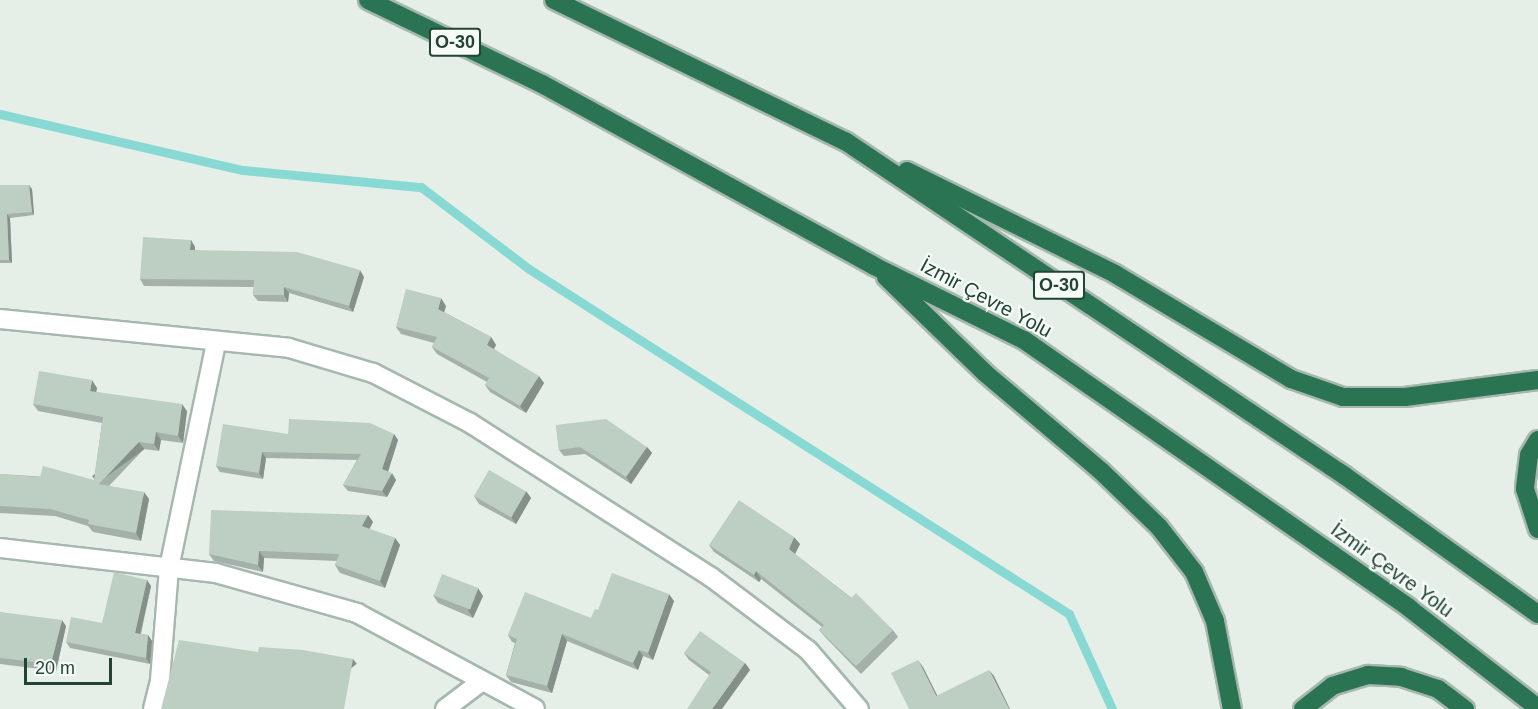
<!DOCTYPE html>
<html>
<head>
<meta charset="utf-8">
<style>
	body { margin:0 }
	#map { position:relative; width:1538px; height:709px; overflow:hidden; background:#e5efe8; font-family:Arial,sans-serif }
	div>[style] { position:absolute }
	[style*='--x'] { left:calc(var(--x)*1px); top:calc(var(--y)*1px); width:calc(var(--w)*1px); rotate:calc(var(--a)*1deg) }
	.stream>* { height:9px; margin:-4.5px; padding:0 4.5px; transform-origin:4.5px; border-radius:4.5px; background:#88d9d4 }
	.roads { filter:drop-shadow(2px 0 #a6b8ae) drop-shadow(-2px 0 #a6b8ae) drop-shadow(0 2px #a6b8ae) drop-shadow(0 -2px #a6b8ae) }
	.minor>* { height:18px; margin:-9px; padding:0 9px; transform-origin:9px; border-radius:9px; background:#fff }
	.highway>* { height:18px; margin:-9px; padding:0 9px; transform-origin:9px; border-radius:9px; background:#2a7454 }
	.wall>* { inset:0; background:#a3b1a8 }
	.shaded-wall>* { inset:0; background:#849088; transform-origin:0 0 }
	.building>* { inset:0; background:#bdcec3; transform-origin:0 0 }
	span { translate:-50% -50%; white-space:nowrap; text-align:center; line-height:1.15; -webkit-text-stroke:4.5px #f6fbf8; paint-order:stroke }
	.shield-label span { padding:2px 4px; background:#f6fbf8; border:2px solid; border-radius:4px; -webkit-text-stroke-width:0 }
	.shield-label { font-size:18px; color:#214433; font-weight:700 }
	.street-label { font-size:20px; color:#214433 }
	.scale { position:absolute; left:24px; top:658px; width:88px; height:27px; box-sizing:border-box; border:3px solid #214433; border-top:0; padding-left:8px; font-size:18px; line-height:21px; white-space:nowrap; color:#214433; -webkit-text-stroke:4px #f6fbf8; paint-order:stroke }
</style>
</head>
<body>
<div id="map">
	<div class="stream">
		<i style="--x:0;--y:114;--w:249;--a:13"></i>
		<i style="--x:243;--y:170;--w:179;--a:5.5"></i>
		<i style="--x:421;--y:187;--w:136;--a:37.2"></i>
		<i style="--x:529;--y:269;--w:641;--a:32.57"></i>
		<i style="--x:1069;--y:614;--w:104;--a:65.6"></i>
	</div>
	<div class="roads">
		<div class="minor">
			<i style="--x:0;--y:319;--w:290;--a:5.7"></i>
			<i style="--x:289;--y:348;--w:88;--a:16.6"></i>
			<i style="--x:373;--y:373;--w:109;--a:27.3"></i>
			<i style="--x:470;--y:423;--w:286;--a:32.6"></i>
			<i style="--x:711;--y:577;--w:121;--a:37"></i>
			<i style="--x:808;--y:650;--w:78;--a:49.2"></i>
			<i style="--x:0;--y:548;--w:217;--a:6.6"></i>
			<i style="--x:216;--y:573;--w:147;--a:15.8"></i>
			<i style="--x:357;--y:613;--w:202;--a:28.3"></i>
			<i style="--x:153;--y:709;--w:30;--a:-76"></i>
			<i style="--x:160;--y:680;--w:112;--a:-85.4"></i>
			<i style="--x:169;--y:568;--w:230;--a:-78.2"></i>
			<i style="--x:445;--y:709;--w:46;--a:-37.1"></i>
		</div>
		<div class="highway">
			<i style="--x:368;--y:0;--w:193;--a:25.8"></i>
			<i style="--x:542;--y:84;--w:379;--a:28.7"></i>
			<i style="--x:874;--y:266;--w:167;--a:26.3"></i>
			<i style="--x:1024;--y:340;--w:469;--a:34.8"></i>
			<i style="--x:1409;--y:608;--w:163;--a:37.8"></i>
			<i style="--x:554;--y:0;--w:323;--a:25.9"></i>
			<i style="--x:845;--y:141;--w:602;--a:33.82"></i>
			<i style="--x:1345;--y:476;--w:237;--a:35.6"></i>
			<i style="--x:907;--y:171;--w:232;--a:26.3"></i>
			<i style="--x:1115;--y:274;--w:205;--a:30.8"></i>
			<i style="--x:1291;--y:379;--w:55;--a:19.1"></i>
			<i style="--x:1343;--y:397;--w:62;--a:0"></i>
			<i style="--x:1405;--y:397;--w:134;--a:-7.3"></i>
			<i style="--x:886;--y:277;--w:138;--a:44.1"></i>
			<i style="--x:985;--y:373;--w:152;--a:40.2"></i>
			<i style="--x:1101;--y:471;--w:81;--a:44"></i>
			<i style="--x:1159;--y:527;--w:57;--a:52.1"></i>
			<i style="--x:1194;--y:572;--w:53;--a:66.8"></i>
			<i style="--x:1215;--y:621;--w:90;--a:79.1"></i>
			<i style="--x:1538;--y:440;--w:17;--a:121"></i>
			<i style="--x:1529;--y:455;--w:34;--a:97"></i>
			<i style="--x:1525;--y:489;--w:42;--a:72"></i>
			<i style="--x:1303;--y:709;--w:37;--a:-38"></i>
			<i style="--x:1332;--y:686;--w:38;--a:-17"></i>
			<i style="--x:1368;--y:675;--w:33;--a:3"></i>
			<i style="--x:1401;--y:677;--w:39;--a:18"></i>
			<i style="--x:1438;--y:689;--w:34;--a:37"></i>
		</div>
	</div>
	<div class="wall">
		<i style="clip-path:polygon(0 185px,32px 189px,34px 215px,10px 218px,12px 263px,0 263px)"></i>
		<i style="clip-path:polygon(191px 240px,195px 247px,195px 250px,364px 277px,353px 312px,289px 293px,288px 302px,258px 301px,253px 295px,254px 287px,144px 286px,140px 279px)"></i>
		<i style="clip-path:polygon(446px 306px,444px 312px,491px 337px,496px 345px,494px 349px,544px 383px,526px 413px,490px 392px,485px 385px,487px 382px,437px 354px,432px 347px,434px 343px,401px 334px,396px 327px)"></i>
		<i style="clip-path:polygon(97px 388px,96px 392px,187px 411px,183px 443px,161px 440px,159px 451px,144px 449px,109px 486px,149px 499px,141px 541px,93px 532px,88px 526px,55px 516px,0 513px,0 474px,94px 480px,102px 423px,38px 411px,33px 404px)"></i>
		<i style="clip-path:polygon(556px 425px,647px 447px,652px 453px,631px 484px,585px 454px,564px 456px,559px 450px)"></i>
		<i style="clip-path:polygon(288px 434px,394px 434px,398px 440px,388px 471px,396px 480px,387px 497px,348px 491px,343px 485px,357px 460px,266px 458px,263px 479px,220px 472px,216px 466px)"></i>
		<i style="clip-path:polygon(526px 491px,531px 498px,516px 524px,479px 504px,474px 496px)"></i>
		<i style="clip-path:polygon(368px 515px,373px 522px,369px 529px,395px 538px,400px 545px,385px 588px,340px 573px,335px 565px,337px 561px,264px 558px,263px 572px,214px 561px,209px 554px)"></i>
		<i style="clip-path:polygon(800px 544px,795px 554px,893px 630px,898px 637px,861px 674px,825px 637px,819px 630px,822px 627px,761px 579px,759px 582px,714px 552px,709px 545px)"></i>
		<i style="clip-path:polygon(147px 580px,151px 586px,141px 634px,148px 635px,152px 641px,150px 664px,70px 648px,66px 642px,102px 623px)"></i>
		<i style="clip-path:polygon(433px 595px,483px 596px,473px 618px,438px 603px)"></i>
		<i style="clip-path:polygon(674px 601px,653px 660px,643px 656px,638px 670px,567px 641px,552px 693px,511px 682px,506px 675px,515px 643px,512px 642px,508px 635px,591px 618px,598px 610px)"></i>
		<i style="clip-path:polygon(0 612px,66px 626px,56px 671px,0 664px)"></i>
		<i style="clip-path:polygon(684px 653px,745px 663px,750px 670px,709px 675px,689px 660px)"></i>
	</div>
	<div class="shaded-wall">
		<i style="clip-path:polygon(29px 185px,32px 189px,34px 215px,32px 212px)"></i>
		<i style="clip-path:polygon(7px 214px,10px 218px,12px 263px,9px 260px)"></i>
		<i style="clip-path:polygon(191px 240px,195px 247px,195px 256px,190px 250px)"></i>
		<i style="clip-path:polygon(360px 270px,364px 277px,353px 312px,349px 306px)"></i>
		<i style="clip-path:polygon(284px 287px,289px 293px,288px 302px,284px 295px)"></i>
		<i style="clip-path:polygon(441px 298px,446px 306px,443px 316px,438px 309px)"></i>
		<i style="clip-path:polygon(491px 337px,496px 345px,492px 352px,487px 345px)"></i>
		<i style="clip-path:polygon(539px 376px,544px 383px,526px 413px,520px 406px)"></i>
		<i style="clip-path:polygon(92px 380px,97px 388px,95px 398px,90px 391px)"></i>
		<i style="clip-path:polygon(182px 404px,187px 411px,183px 443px,178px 436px)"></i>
		<i style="clip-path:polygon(156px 432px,161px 440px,159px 451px,154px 444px)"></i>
		<i style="clip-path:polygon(394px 434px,398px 440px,387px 475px,382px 469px)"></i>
		<i style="left:139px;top:442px;width:9px;height:58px;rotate:54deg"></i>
		<i style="clip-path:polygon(647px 447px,652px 453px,631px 484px,626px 477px)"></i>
		<i style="clip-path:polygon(262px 452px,266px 458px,263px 479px,259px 473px)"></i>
		<i style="clip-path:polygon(392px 473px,396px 480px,387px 497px,382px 491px)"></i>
		<i style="clip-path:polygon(526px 491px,531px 498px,516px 524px,511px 517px)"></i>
		<i style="clip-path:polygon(144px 492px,149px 499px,141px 541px,136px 533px)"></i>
		<i style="clip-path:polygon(368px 515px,373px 522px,367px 534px,362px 526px)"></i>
		<i style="clip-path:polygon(794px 537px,800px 544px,794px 556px,789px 549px)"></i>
		<i style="clip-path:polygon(395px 538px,400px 545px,385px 588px,380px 581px)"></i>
		<i style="clip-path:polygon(259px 551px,264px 558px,263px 572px,258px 565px)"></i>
		<i style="clip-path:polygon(756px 571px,761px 579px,759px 582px,754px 575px)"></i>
		<i style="clip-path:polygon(147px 580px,151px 586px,139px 639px,135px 633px)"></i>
		<i style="clip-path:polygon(478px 588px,483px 596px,473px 618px,468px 610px)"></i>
		<i style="clip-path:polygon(669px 594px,674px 601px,653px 660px,648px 653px)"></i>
		<i style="clip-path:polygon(62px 620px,66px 626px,56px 671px,51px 664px)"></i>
		<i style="clip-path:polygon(562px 634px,567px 641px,552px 693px,547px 686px)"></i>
		<i style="clip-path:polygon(148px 635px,152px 641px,150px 664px,146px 658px)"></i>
		<i style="clip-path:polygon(639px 650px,643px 656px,638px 670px,633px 663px)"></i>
		<i style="left:353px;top:659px;width:6px;height:51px;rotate:51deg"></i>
		<i style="clip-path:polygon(918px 660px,923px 667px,941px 703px,936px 696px)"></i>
		<i style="clip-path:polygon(745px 663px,750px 670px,722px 709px,712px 709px)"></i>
		<i style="clip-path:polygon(989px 670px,994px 676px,1010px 709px,1009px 709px)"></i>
	</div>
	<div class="building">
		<i style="clip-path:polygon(0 185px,29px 185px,32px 212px,7px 214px,9px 260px,0 260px)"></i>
		<i style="clip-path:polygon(143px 237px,191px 240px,190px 250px,297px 252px,360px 270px,349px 306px,284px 287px,284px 295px,253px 295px,254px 280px,140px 279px)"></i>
		<i style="clip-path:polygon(406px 289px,441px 298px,438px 309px,491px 337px,487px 345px,539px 376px,520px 406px,485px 385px,489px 378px,432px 347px,437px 337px,396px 327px)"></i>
		<i style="clip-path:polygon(39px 371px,92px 380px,90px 391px,182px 404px,178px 436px,156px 432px,154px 444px,139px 442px,99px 484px,144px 492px,136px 533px,88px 524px,89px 520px,50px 509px,0 506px,0 474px,40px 477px,43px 466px,94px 480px,103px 417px,33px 404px)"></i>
		<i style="clip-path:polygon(289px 419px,370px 423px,394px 434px,382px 469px,392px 473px,382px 491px,343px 485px,361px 454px,262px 452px,259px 473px,216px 466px,223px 424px,288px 434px)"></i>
		<i style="clip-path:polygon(606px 419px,647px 447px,626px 477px,580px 447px,559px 450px,556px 425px)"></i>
		<i style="left:489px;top:470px;width:43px;height:30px;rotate:30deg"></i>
		<i style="clip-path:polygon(739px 500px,794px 537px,789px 549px,851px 598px,856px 593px,893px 630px,856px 666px,819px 630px,824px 625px,756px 571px,754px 575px,709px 545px)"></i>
		<i style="clip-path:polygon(211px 510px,368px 515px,362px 526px,395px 538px,380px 581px,335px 565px,339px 554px,259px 551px,258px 565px,209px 554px)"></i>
		<i style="clip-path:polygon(114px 572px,147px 580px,135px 633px,148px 635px,146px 658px,66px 642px,71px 617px,102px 623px)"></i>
		<i style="clip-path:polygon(612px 573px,669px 594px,648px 653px,639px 650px,633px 663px,562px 634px,547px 686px,506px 675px,517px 639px,508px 635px,525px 592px,591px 618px,595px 609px,598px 610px)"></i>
		<i style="left:442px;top:574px;width:39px;height:23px;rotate:21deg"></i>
		<i style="clip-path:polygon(0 612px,62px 620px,51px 664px,0 658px)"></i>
		<i style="clip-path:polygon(700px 631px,745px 663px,712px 709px,687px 709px,711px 672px,684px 653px)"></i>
		<i style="clip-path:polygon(179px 640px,258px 652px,259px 647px,303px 650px,353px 659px,344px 709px,161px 709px)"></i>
		<i style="clip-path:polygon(918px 660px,936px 696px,989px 670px,1009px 709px,909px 709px,891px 673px)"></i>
	</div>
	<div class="shield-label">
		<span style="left:455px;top:42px">O-30</span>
		<span style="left:1059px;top:285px">O-30</span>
	</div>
	<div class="street-label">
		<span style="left:986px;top:298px;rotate:28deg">İzmir Çevre Yolu</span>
		<span style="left:1392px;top:570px;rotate:36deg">İzmir Çevre Yolu</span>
	</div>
	<div class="scale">20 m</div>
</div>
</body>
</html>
